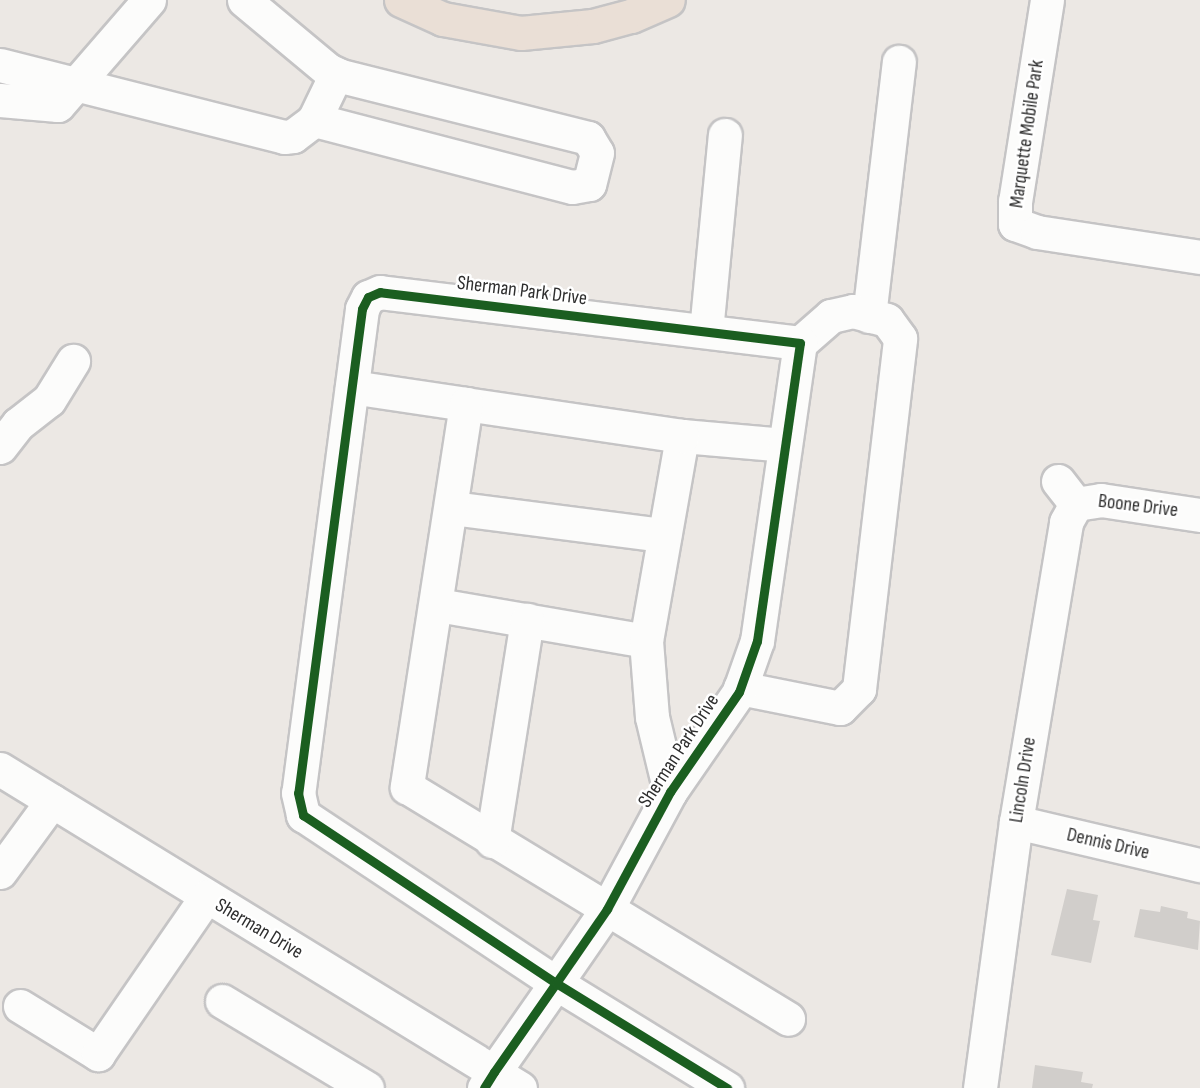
<!DOCTYPE html>
<html>
<head>
<meta charset="utf-8">
<style>
	body { margin:0 }
	#map { position:relative; width:1200px; height:1088px; overflow:hidden; background:#ece8e4; font-family:"Sofia Sans Condensed",sans-serif }
	div>[style] { position:absolute }
	[style*='--x'] { left:calc(var(--x)*1px); top:calc(var(--y)*1px); width:calc(var(--w)*1px); rotate:calc(var(--a)*1deg) }
	.building>* { inset:0; background:#d1cecb }
	.roads { filter:drop-shadow(2px 0 #c5c4c5) drop-shadow(-2px 0 #c5c4c5) drop-shadow(0 2px #c5c4c5) drop-shadow(0 -2px #c5c4c5) }
	.minor>* { height:33px; margin:-16.5px; padding:0 16.5px; transform-origin:16.5px; border-radius:16.5px; background:#fcfcfb }
	.highway>* { height:33px; margin:-16.5px; padding:0 16.5px; transform-origin:16.5px; border-radius:16.5px; background:#eadfd6 }
	.cycleway>* { height:9px; margin:-4.5px; padding:0 4.5px; transform-origin:4.5px; border-radius:4.5px; background:#1b5e20 }
	span { translate:-50% -50%; white-space:nowrap; text-align:center; line-height:1.15; -webkit-text-stroke:5px #fff; paint-order:stroke }
	.street-label { font-size:20px; color:#2e2e2e }
</style>
</head>
<body>
<div id="map">
	<div class="building">
		<i style="clip-path:polygon(1067px 889px,1098px 895px,1093px 920px,1100px 921px,1091px 963px,1051px 955px)"></i>
		<i style="clip-path:polygon(1161px 906px,1188px 912px,1187px 918px,1200px 921px,1198px 950px,1134px 937px,1140px 909px,1160px 912px)"></i>
		<i style="clip-path:polygon(1035px 1065px,1083px 1072px,1081px 1082px,1093px 1084px,1092px 1088px,1032px 1088px)"></i>
	</div>
	<div class="roads">
		<div class="minor">
			<i style="--x:244;--y:0;--w:109;--a:39.8"></i>
			<i style="--x:328;--y:70;--w:14;--a:25"></i>
			<i style="--x:341;--y:76;--w:255;--a:14.1"></i>
			<i style="--x:588;--y:138;--w:17;--a:59"></i>
			<i style="--x:597;--y:153;--w:32;--a:104"></i>
			<i style="--x:589;--y:184;--w:17;--a:170"></i>
			<i style="--x:572;--y:187;--w:267;--a:-165.4"></i>
			<i style="--x:1047;--y:0;--w:204;--a:99"></i>
			<i style="--x:1015;--y:201;--w:23;--a:90"></i>
			<i style="--x:1015;--y:224;--w:23;--a:20"></i>
			<i style="--x:1037;--y:232;--w:165;--a:8.7"></i>
			<i style="--x:0;--y:65;--w:293;--a:14.2"></i>
			<i style="--x:284;--y:137;--w:9;--a:-6"></i>
			<i style="--x:293;--y:136;--w:26;--a:-37"></i>
			<i style="--x:314;--y:120;--w:51;--a:-64.4"></i>
			<i style="--x:0;--y:100;--w:58;--a:4.9"></i>
			<i style="--x:58;--y:105;--w:139;--a:-49.1"></i>
			<i style="--x:869;--y:316;--w:256;--a:-83.3"></i>
			<i style="--x:706;--y:331;--w:197;--a:-84.5"></i>
			<i style="--x:352;--y:387;--w:115;--a:8.5"></i>
			<i style="--x:682;--y:436;--w:103;--a:5"></i>
			<i style="--x:0;--y:447;--w:29;--a:-52"></i>
			<i style="--x:18;--y:424;--w:39;--a:-38"></i>
			<i style="--x:49;--y:400;--w:46;--a:-58.4"></i>
			<i style="--x:1058;--y:481;--w:29;--a:52"></i>
			<i style="--x:1076;--y:504;--w:25;--a:-9"></i>
			<i style="--x:1101;--y:500;--w:100;--a:8.6"></i>
			<i style="--x:452;--y:508;--w:214;--a:7.3"></i>
			<i style="--x:438;--y:605;--w:211;--a:9.8"></i>
			<i style="--x:740;--y:688;--w:102;--a:11.3"></i>
			<i style="--x:840;--y:708;--w:27;--a:-45"></i>
			<i style="--x:859;--y:689;--w:353;--a:-83.3"></i>
			<i style="--x:900;--y:338;--w:22;--a:-126"></i>
			<i style="--x:887;--y:320;--w:35;--a:-165"></i>
			<i style="--x:853;--y:311;--w:23;--a:167"></i>
			<i style="--x:831;--y:316;--w:41;--a:138.9"></i>
			<i style="--x:0;--y:769;--w:610;--a:31.53"></i>
			<i style="--x:670;--y:792;--w:77;--a:-103.5"></i>
			<i style="--x:652;--y:717;--w:76;--a:-94.5"></i>
			<i style="--x:646;--y:641;--w:208;--a:-80"></i>
			<i style="--x:682;--y:436;--w:218;--a:-171.6"></i>
			<i style="--x:466;--y:404;--w:388;--a:98.8"></i>
			<i style="--x:407;--y:787;--w:446;--a:31.3"></i>
			<i style="--x:1016;--y:822;--w:189;--a:13.2"></i>
			<i style="--x:492;--y:841;--w:224;--a:-81"></i>
			<i style="--x:0;--y:872;--w:88;--a:-53.8"></i>
			<i style="--x:222;--y:1001;--w:169;--a:31"></i>
			<i style="--x:20;--y:1006;--w:92;--a:31.6"></i>
			<i style="--x:98;--y:1054;--w:191;--a:-55.5"></i>
			<i style="--x:484;--y:1088;--w:19;--a:-58"></i>
			<i style="--x:494;--y:1072;--w:108;--a:-55.1"></i>
			<i style="--x:556;--y:983;--w:90;--a:-55.4"></i>
			<i style="--x:607;--y:909;--w:133;--a:-61.7"></i>
			<i style="--x:670;--y:792;--w:121;--a:-55.4"></i>
			<i style="--x:739;--y:692;--w:54;--a:-70.6"></i>
			<i style="--x:757;--y:641;--w:301;--a:-81.8"></i>
			<i style="--x:800;--y:343;--w:423;--a:-173.1"></i>
			<i style="--x:380;--y:292;--w:13;--a:157"></i>
			<i style="--x:368;--y:297;--w:13;--a:117"></i>
			<i style="--x:362;--y:309;--w:488;--a:97.5"></i>
			<i style="--x:298;--y:793;--w:23;--a:77"></i>
			<i style="--x:303;--y:815;--w:304;--a:33.6"></i>
			<i style="--x:556;--y:983;--w:201;--a:31.6"></i>
			<i style="--x:980;--y:1088;--w:268;--a:-82.3"></i>
			<i style="--x:1016;--y:822;--w:304;--a:-80.5"></i>
			<i style="--x:1066;--y:522;--w:21;--a:-61"></i>
		</div>
		<div class="highway">
			<i style="--x:401;--y:0;--w:46;--a:24.3"></i>
			<i style="--x:443;--y:19;--w:79;--a:10.2"></i>
			<i style="--x:521;--y:33;--w:72;--a:-5.6"></i>
			<i style="--x:593;--y:26;--w:39;--a:-15"></i>
			<i style="--x:631;--y:16;--w:40;--a:-23.4"></i>
		</div>
	</div>
	<div class="cycleway">
		<i style="--x:484;--y:1088;--w:19;--a:-58"></i>
		<i style="--x:494;--y:1072;--w:108;--a:-55.1"></i>
		<i style="--x:556;--y:983;--w:90;--a:-55.4"></i>
		<i style="--x:607;--y:909;--w:133;--a:-61.7"></i>
		<i style="--x:670;--y:792;--w:121;--a:-55.4"></i>
		<i style="--x:739;--y:692;--w:54;--a:-70.6"></i>
		<i style="--x:757;--y:641;--w:301;--a:-81.8"></i>
		<i style="--x:800;--y:343;--w:423;--a:-173.1"></i>
		<i style="--x:380;--y:292;--w:13;--a:157"></i>
		<i style="--x:368;--y:297;--w:13;--a:117"></i>
		<i style="--x:362;--y:309;--w:488;--a:97.5"></i>
		<i style="--x:298;--y:793;--w:23;--a:77"></i>
		<i style="--x:303;--y:815;--w:304;--a:33.6"></i>
		<i style="--x:556;--y:983;--w:201;--a:31.6"></i>
	</div>
	<div class="street-label">
		<span style="left:1027px;top:134px;rotate:-82deg">Marquette Mobile Park</span>
		<span style="left:522px;top:291px;rotate:7deg">Sherman Park Drive</span>
		<span style="left:1138px;top:506px;rotate:7deg">Boone Drive</span>
		<span style="left:679px;top:751px;rotate:-57deg">Sherman Park Drive</span>
		<span style="left:1023px;top:780px;rotate:-81deg">Lincoln Drive</span>
		<span style="left:1108px;top:844px;rotate:13deg">Dennis Drive</span>
		<span style="left:259px;top:929px;rotate:31deg">Sherman Drive</span>
	</div>
</div>
</body>
</html>
